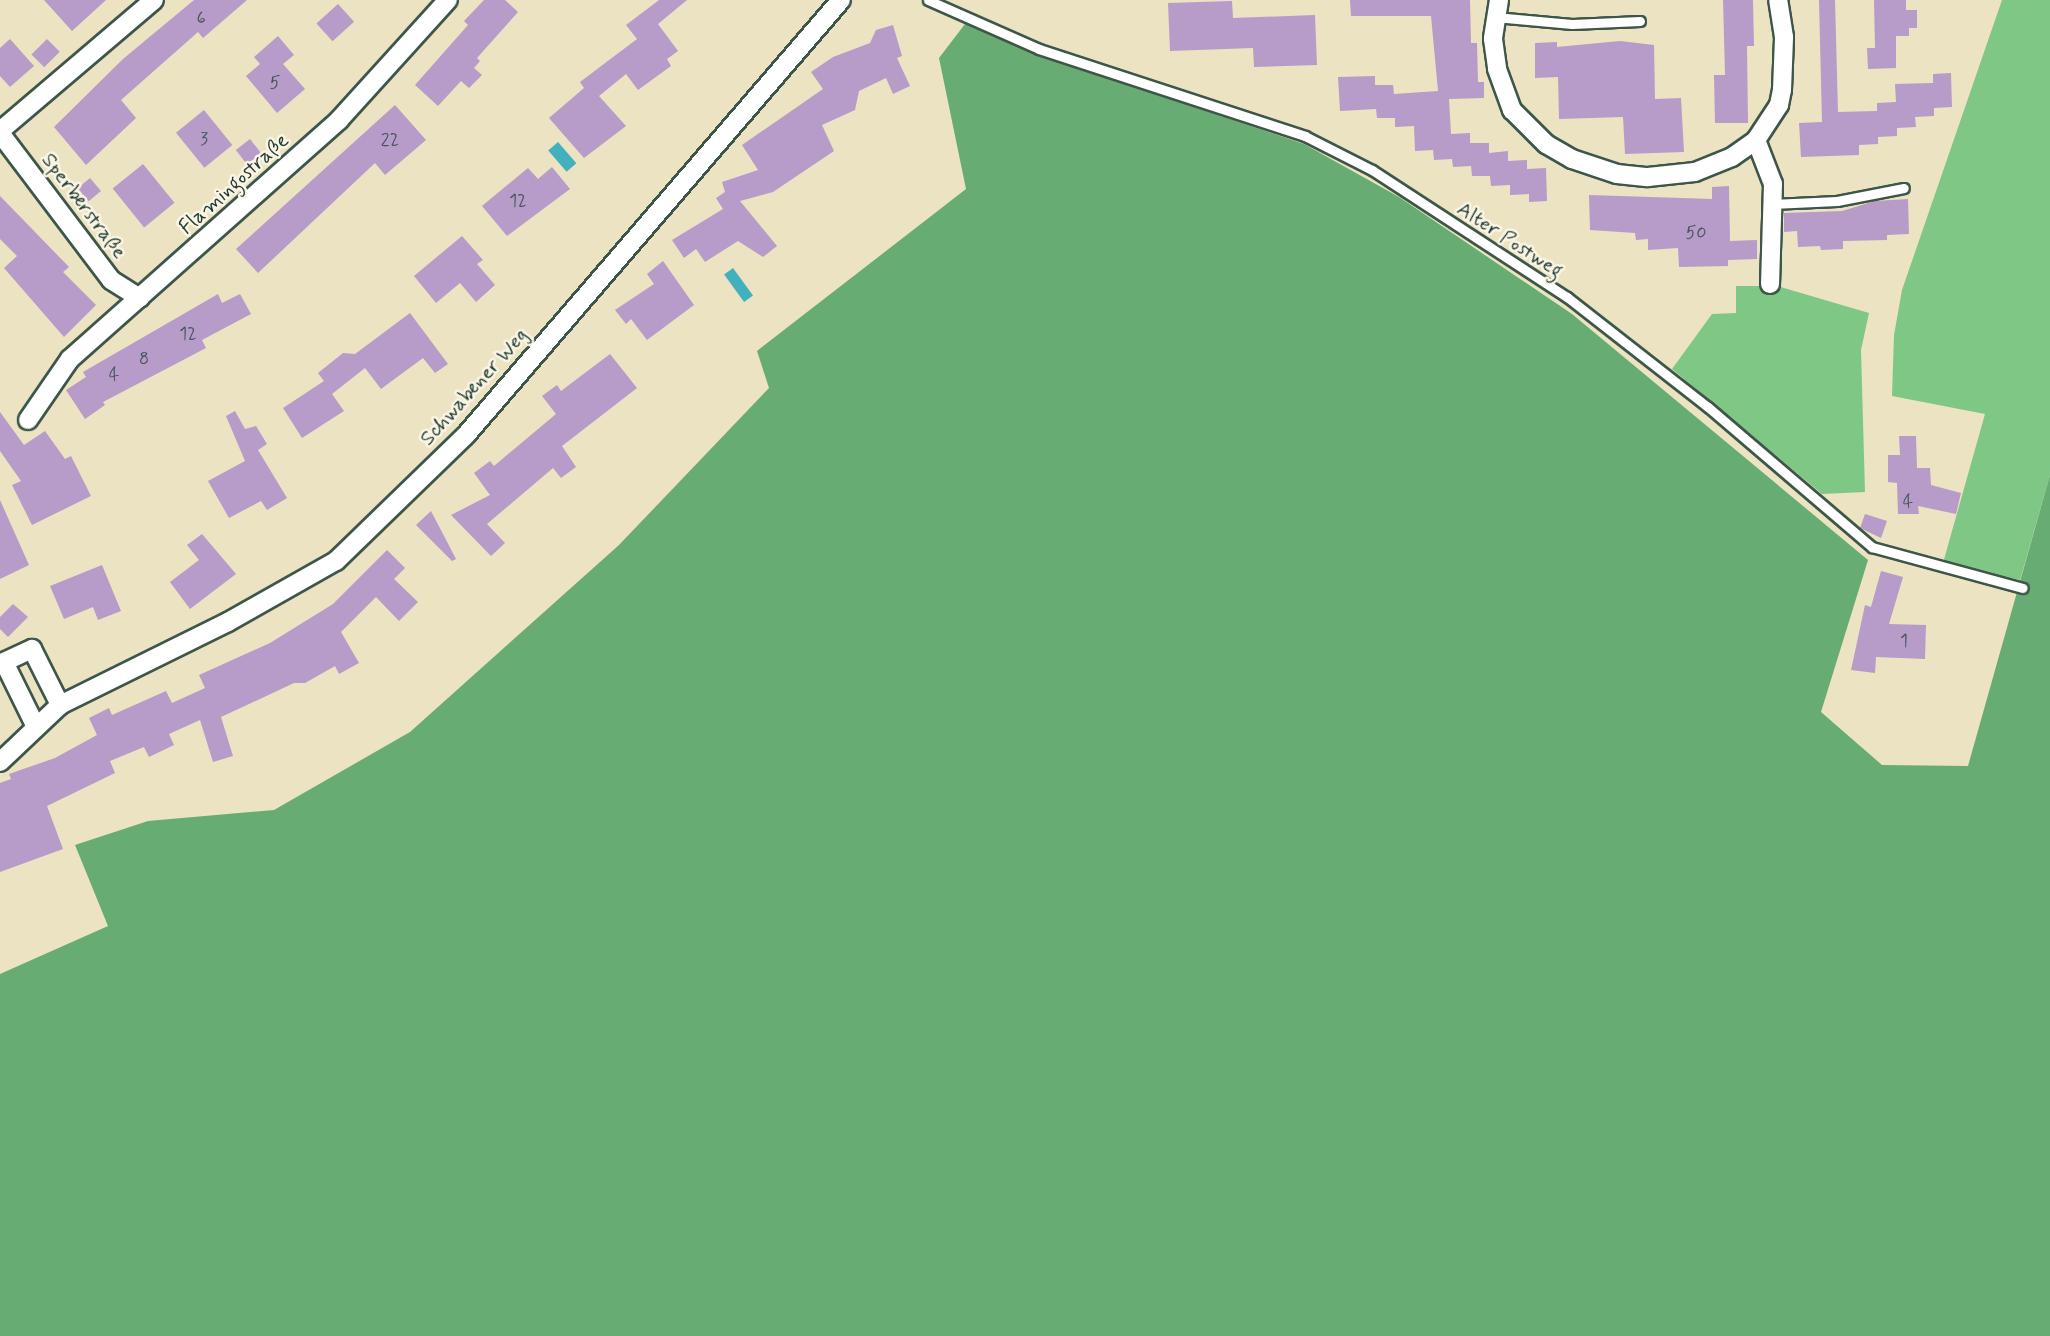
<!DOCTYPE html>
<html>
<head>
<meta charset="utf-8">
<style>
	body { margin:0 }
	#map { position:relative; width:2050px; height:1336px; overflow:hidden; background:#ebe3c2; font-family:Mynerve,sans-serif }
	div>[style] { position:absolute }
	[style*='--x'] { left:calc(var(--x)*1px); top:calc(var(--y)*1px); width:calc(var(--w)*1px); rotate:calc(var(--a)*1deg) }
	.green>* { inset:0; background:#7fc784 }
	.forest>* { inset:0; background:#67ac72 }
	.water>* { inset:0; background:#42b1bd; transform-origin:0 0 }
	.building>* { inset:0; background:#b79bc8; transform-origin:0 0 }
	.roads { filter:drop-shadow(2px 0 #3e5649) drop-shadow(-2px 0 #3e5649) drop-shadow(0 2px #3e5649) drop-shadow(0 -2px #3e5649) }
	.lane>* { height:9px; margin:-4.5px; padding:0 4.5px; transform-origin:4.5px; border-radius:4.5px; background:#fff }
	.street>* { height:18px; margin:-9px; padding:0 9px; transform-origin:9px; border-radius:9px; background:#fff }
	span { translate:-50% -50%; white-space:nowrap; text-align:center; line-height:1.15; -webkit-text-stroke:5px #fcf5e5; paint-order:stroke }
	.number-label { font-size:18px; color:#455459 }
	.number-label span { -webkit-text-stroke-width:0 }
	.street-label { font-size:21px; color:#1f3d34 }
</style>
</head>
<body>
<div id="map">
	<div class="green">
		<i style="clip-path:polygon(2002px 0,2050px 0,2050px 475px,2020px 580px,1943px 563px,1985px 414px,1892px 396px,1894px 335px,1902px 290px)"></i>
		<i style="clip-path:polygon(1736px 286px,1777px 286px,1869px 313px,1861px 350px,1865px 492px,1822px 494px,1672px 369px,1712px 314px,1736px 313px)"></i>
	</div>
	<div class="forest">
		<i style="clip-path:polygon(965px 24px,1040px 55px,1304px 144px,1399px 197px,1572px 314px,1868px 560px,1821px 712px,1882px 765px,1968px 766px,2050px 475px,2050px 1336px,0 1336px,0 974px,108px 926px,75px 845px,148px 821px,274px 810px,410px 732px,619px 545px,769px 388px,757px 351px,966px 189px,939px 58px)"></i>
	</div>
	<div class="water">
		<i style="left:558px;top:142px;width:28px;height:13px;rotate:49deg"></i>
		<i style="left:733px;top:268px;width:34px;height:11px;rotate:54deg"></i>
	</div>
	<div class="building">
		<i style="clip-path:polygon(44px 0,106px 0,72px 31px)"></i>
		<i style="clip-path:polygon(194px 0,247px 0,203px 38px,198px 32px,121px 100px,136px 118px,86px 165px,54px 127px,123px 59px)"></i>
		<i style="clip-path:polygon(484px 0,505px 0,518px 12px,477px 58px,480px 61px,474px 68px,482px 75px,469px 88px,461px 81px,438px 106px,415px 85px,468px 25px,464px 21px)"></i>
		<i style="clip-path:polygon(659px 0,687px 0,658px 24px,678px 51px,667px 59px,671px 66px,638px 90px,626px 74px,599px 96px,626px 126px,584px 158px,549px 118px,584px 88px,580px 82px,637px 39px,626px 25px)"></i>
		<i style="clip-path:polygon(1350px 0,1470px 0,1471px 43px,1477px 43px,1478px 82px,1484px 82px,1484px 98px,1449px 99px,1451px 134px,1470px 133px,1470px 143px,1489px 143px,1489px 153px,1508px 151px,1508px 161px,1527px 160px,1527px 169px,1546px 168px,1547px 201px,1529px 202px,1529px 194px,1510px 195px,1510px 185px,1491px 186px,1490px 176px,1472px 176px,1471px 166px,1453px 167px,1452px 159px,1434px 160px,1433px 150px,1415px 151px,1414px 126px,1395px 127px,1395px 118px,1377px 118px,1376px 109px,1340px 111px,1338px 77px,1375px 76px,1375px 85px,1393px 85px,1394px 94px,1438px 91px,1431px 16px,1351px 16px)"></i>
		<i style="clip-path:polygon(1723px 0,1753px 0,1754px 46px,1747px 46px,1748px 123px,1715px 123px,1714px 75px,1725px 75px)"></i>
		<i style="clip-path:polygon(1819px 0,1835px 0,1838px 112px,1877px 111px,1877px 103px,1896px 102px,1895px 84px,1933px 83px,1933px 74px,1951px 73px,1952px 107px,1934px 108px,1934px 116px,1915px 117px,1916px 127px,1897px 128px,1897px 136px,1878px 137px,1878px 144px,1859px 145px,1859px 155px,1801px 157px,1799px 123px,1822px 122px)"></i>
		<i style="clip-path:polygon(1874px 0,1906px 0,1906px 10px,1917px 10px,1917px 28px,1909px 28px,1909px 36px,1896px 36px,1896px 68px,1868px 69px,1867px 48px,1875px 48px)"></i>
		<i style="clip-path:polygon(1232px 1px,1233px 18px,1315px 15px,1317px 65px,1254px 67px,1253px 48px,1170px 51px,1168px 3px)"></i>
		<i style="left:338px;top:4px;width:24px;height:29px;rotate:48deg"></i>
		<i style="clip-path:polygon(893px 25px,902px 56px,897px 58px,910px 86px,893px 94px,886px 78px,859px 91px,855px 110px,822px 125px,834px 151px,773px 192px,740px 201px,777px 246px,763px 257px,738px 241px,705px 262px,696px 249px,684px 258px,672px 240px,723px 209px,716px 198px,725px 192px,722px 182px,758px 170px,742px 145px,823px 89px,811px 72px,833px 57px,870px 43px,876px 30px)"></i>
		<i style="clip-path:polygon(278px 36px,294px 55px,283px 64px,305px 89px,277px 113px,246px 76px,260px 64px,254px 57px)"></i>
		<i style="clip-path:polygon(10px 39px,34px 66px,10px 87px,0 76px,0 48px)"></i>
		<i style="left:47px;top:39px;width:18px;height:22px;rotate:45deg"></i>
		<i style="clip-path:polygon(1620px 41px,1654px 45px,1655px 99px,1681px 98px,1684px 152px,1625px 154px,1623px 117px,1559px 119px,1558px 77px,1535px 78px,1535px 43px,1557px 42px,1557px 47px)"></i>
		<i style="clip-path:polygon(395px 105px,426px 140px,385px 175px,375px 163px,258px 273px,236px 249px)"></i>
		<i style="left:204px;top:110px;width:45px;height:36px;rotate:51deg"></i>
		<i style="left:250px;top:139px;width:18px;height:18px;rotate:52deg"></i>
		<i style="left:143px;top:164px;width:50px;height:39px;rotate:51deg"></i>
		<i style="clip-path:polygon(552px 167px,570px 189px,507px 236px,482px 206px,528px 168px,538px 179px)"></i>
		<i style="left:90px;top:178px;width:17px;height:16px;rotate:50deg"></i>
		<i style="clip-path:polygon(1729px 186px,1730px 241px,1757px 240px,1757px 259px,1728px 260px,1728px 266px,1679px 267px,1678px 248px,1648px 250px,1648px 239px,1636px 240px,1635px 233px,1590px 230px,1589px 195px,1712px 199px,1712px 187px)"></i>
		<i style="clip-path:polygon(0 196px,69px 267px,63px 272px,96px 305px,64px 337px,4px 268px,17px 256px,0 239px)"></i>
		<i style="clip-path:polygon(1908px 199px,1909px 234px,1887px 235px,1887px 240px,1843px 241px,1843px 249px,1821px 250px,1820px 246px,1798px 247px,1797px 231px,1784px 232px,1784px 213px,1842px 211px,1875px 201px)"></i>
		<i style="clip-path:polygon(462px 236px,483px 260px,477px 264px,495px 285px,476px 302px,460px 283px,436px 303px,414px 276px)"></i>
		<i style="clip-path:polygon(663px 261px,694px 305px,647px 340px,631px 319px,626px 324px,615px 310px,654px 284px,647px 274px)"></i>
		<i style="clip-path:polygon(218px 294px,222px 303px,240px 294px,251px 314px,202px 340px,206px 348px,103px 402px,105px 405px,85px 419px,66px 390px,86px 377px,83px 372px)"></i>
		<i style="clip-path:polygon(410px 313px,448px 364px,435px 373px,423px 358px,381px 389px,365px 368px,332px 394px,344px 411px,302px 438px,283px 408px,324px 381px,318px 373px,343px 353px,355px 354px)"></i>
		<i style="clip-path:polygon(610px 354px,637px 388px,562px 446px,576px 467px,561px 478px,553px 468px,487px 524px,505px 543px,491px 556px,451px 515px,490px 495px,474px 473px,490px 461px,494px 466px,556px 414px,542px 396px,557px 385px,561px 391px)"></i>
		<i style="clip-path:polygon(235px 411px,245px 429px,256px 426px,267px 444px,258px 450px,287px 498px,267px 510px,261px 501px,229px 518px,208px 481px,245px 461px,226px 416px)"></i>
		<i style="clip-path:polygon(0 412px,24px 445px,45px 431px,65px 459px,71px 456px,91px 496px,32px 525px,12px 485px,21px 481px,0 451px)"></i>
		<i style="clip-path:polygon(1899px 436px,1916px 436px,1917px 468px,1930px 468px,1931px 485px,1961px 493px,1956px 514px,1918px 506px,1919px 514px,1898px 514px,1897px 483px,1888px 482px,1888px 455px,1900px 455px)"></i>
		<i style="clip-path:polygon(0 500px,29px 565px,0 579px)"></i>
		<i style="clip-path:polygon(431px 511px,456px 559px,452px 561px,416px 525px)"></i>
		<i style="clip-path:polygon(1865px 514px,1887px 521px,1881px 538px,1860px 528px)"></i>
		<i style="clip-path:polygon(202px 534px,236px 574px,190px 609px,170px 582px,199px 560px,187px 545px)"></i>
		<i style="clip-path:polygon(387px 550px,405px 568px,394px 579px,418px 602px,399px 621px,376px 597px,341px 632px,359px 663px,339px 674px,335px 666px,305px 683px,294px 683px,221px 717px,233px 756px,213px 762px,200px 720px,169px 734px,174px 745px,149px 757px,144px 747px,110px 761px,115px 773px,47px 806px,63px 849px,0 872px,0 783px,11px 779px,9px 774px,55px 758px,97px 735px,89px 718px,109px 708px,112px 715px,166px 691px,172px 703px,205px 688px,199px 675px,270px 643px,333px 604px)"></i>
		<i style="clip-path:polygon(102px 565px,121px 611px,98px 620px,93px 607px,64px 619px,50px 586px)"></i>
		<i style="clip-path:polygon(1881px 571px,1903px 577px,1889px 624px,1926px 625px,1925px 659px,1876px 657px,1875px 673px,1851px 670px,1865px 605px,1871px 607px)"></i>
		<i style="clip-path:polygon(13px 604px,28px 617px,8px 637px,0 629px,0 617px)"></i>
	</div>
	<div class="roads">
		<div class="lane">
			<i style="--x:928;--y:0;--w:121;--a:23.8"></i>
			<i style="--x:1039;--y:49;--w:280;--a:18.1"></i>
			<i style="--x:1305;--y:136;--w:75;--a:26.9"></i>
			<i style="--x:1372;--y:170;--w:233;--a:33.1"></i>
			<i style="--x:1567;--y:297;--w:179;--a:38"></i>
			<i style="--x:1708;--y:407;--w:216;--a:40.5"></i>
			<i style="--x:1872;--y:547;--w:156;--a:15.2"></i>
			<i style="--x:1495;--y:17;--w:77;--a:5.2"></i>
			<i style="--x:1572;--y:24;--w:68;--a:-2.5"></i>
			<i style="--x:1772;--y:204;--w:65;--a:-2.6"></i>
			<i style="--x:1837;--y:201;--w:68;--a:-11"></i>
		</div>
		<div class="street">
			<i style="--x:1499;--y:0;--w:39;--a:99"></i>
			<i style="--x:1493;--y:39;--w:30;--a:82"></i>
			<i style="--x:1497;--y:69;--w:44;--a:69.9"></i>
			<i style="--x:1512;--y:110;--w:48;--a:45"></i>
			<i style="--x:1546;--y:144;--w:30;--a:30"></i>
			<i style="--x:1572;--y:159;--w:47;--a:18.4"></i>
			<i style="--x:1617;--y:174;--w:31;--a:6"></i>
			<i style="--x:1648;--y:177;--w:47;--a:-6.1"></i>
			<i style="--x:1695;--y:172;--w:40;--a:-22"></i>
			<i style="--x:1732;--y:157;--w:29;--a:-35"></i>
			<i style="--x:1756;--y:140;--w:42;--a:-56.7"></i>
			<i style="--x:1779;--y:105;--w:15;--a:-79"></i>
			<i style="--x:1782;--y:90;--w:53;--a:-87.8"></i>
			<i style="--x:1784;--y:37;--w:37;--a:-99"></i>
			<i style="--x:0;--y:131;--w:202;--a:-40.4"></i>
			<i style="--x:0;--y:133;--w:184;--a:52.9"></i>
			<i style="--x:111;--y:280;--w:34;--a:32"></i>
			<i style="--x:1756;--y:140;--w:47;--a:68.9"></i>
			<i style="--x:1773;--y:184;--w:100;--a:91.7"></i>
			<i style="--x:28;--y:420;--w:74;--a:-55.5"></i>
			<i style="--x:70;--y:359;--w:360;--a:-41.6"></i>
			<i style="--x:339;--y:120;--w:162;--a:-47.8"></i>
			<i style="--x:36;--y:727;--w:72;--a:-116.2"></i>
			<i style="--x:4;--y:662;--w:31;--a:-25"></i>
			<i style="--x:32;--y:649;--w:63;--a:63.4"></i>
			<i style="--x:0;--y:762;--w:83;--a:-43.5"></i>
			<i style="--x:60;--y:705;--w:187;--a:-26.3"></i>
			<i style="--x:228;--y:622;--w:124;--a:-29.5"></i>
			<i style="--x:336;--y:561;--w:181;--a:-44.1"></i>
			<i style="--x:466;--y:435;--w:574;--a:-49.24"></i>
		</div>
	</div>
	<div class="number-label">
		<span style="left:201px;top:18px">6</span>
		<span style="left:275px;top:83px">5</span>
		<span style="left:204px;top:139px">3</span>
		<span style="left:390px;top:140px">22</span>
		<span style="left:518px;top:201px">12</span>
		<span style="left:1696px;top:233px">50</span>
		<span style="left:188px;top:334px">12</span>
		<span style="left:144px;top:359px">8</span>
		<span style="left:114px;top:375px">4</span>
		<span style="left:1908px;top:502px">4</span>
		<span style="left:1904px;top:641px">1</span>
	</div>
	<div class="street-label">
		<span style="left:234px;top:184px;rotate:-42deg">Flamingostraße</span>
		<span style="left:84px;top:206px;rotate:53deg">Sperberstraße</span>
		<span style="left:1510px;top:240px;rotate:33deg">Alter Postweg</span>
		<span style="left:474px;top:387px;rotate:-48deg">Schwabener Weg</span>
	</div>
</div>
</body>
</html>
